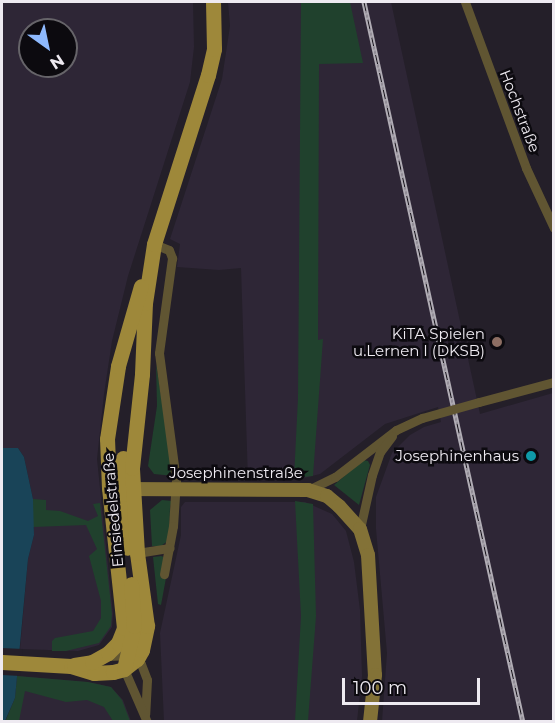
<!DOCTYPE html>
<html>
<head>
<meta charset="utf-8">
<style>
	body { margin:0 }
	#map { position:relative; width:555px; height:723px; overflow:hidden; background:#241f29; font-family:Montserrat,sans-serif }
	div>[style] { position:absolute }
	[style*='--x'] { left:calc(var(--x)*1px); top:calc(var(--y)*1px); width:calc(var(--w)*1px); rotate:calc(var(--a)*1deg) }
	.built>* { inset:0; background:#2e2636 }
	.green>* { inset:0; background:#20412d }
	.water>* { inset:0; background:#194458 }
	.pier>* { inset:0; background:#241f29 }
	.street>* { height:9px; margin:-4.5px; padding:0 4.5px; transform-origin:4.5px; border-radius:4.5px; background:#605532 }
	.secondary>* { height:14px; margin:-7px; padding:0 7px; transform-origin:7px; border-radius:7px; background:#837237 }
	.primary>* { height:15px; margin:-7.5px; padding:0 7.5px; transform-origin:7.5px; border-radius:7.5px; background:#9e883a }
	.rail>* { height:5px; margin-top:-2.5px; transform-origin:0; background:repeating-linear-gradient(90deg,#0c0a0f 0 9px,#b1adb5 0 18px); box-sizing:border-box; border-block:2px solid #b1adb5 }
	.street-bridge>* { height:9px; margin:-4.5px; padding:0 4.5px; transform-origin:4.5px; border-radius:4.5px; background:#605532 }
	.dots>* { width:16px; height:16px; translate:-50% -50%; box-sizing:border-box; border:3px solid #0c0a0f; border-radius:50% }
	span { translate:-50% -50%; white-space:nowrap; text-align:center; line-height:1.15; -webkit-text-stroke:5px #0c0a0f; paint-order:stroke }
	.street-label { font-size:15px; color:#eeeaf1 }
	.poi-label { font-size:15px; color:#eeeaf1 }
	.right { translate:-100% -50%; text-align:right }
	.frame { position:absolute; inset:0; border:3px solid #eeeaf1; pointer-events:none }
	.north { position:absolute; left:18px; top:18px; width:60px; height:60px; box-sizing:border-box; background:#0c0a0f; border:2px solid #666469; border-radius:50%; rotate:147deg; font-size:16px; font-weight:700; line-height:24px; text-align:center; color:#eeeaf1 }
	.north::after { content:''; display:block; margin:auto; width:21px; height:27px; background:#8eb9fd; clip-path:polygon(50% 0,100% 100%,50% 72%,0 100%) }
	.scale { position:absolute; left:342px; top:678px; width:138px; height:27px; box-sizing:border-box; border:3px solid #eeeaf1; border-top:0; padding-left:8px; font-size:18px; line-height:21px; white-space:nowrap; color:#eeeaf1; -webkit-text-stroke:4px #0c0a0f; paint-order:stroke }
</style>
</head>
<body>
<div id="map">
	<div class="built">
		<i style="clip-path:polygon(evenodd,2px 2px,193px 2px,194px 47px,190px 82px,128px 276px,112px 341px,104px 394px,97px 459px,113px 614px,112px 627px,99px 645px,78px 651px,20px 649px,28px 559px,34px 535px,33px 499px,24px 457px,18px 448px,2px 448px,2px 2px,30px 30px,66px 30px,66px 66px,30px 66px,30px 30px)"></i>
		<i style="clip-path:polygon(228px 2px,391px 2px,480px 414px,553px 393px,553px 721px,382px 721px,387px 653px,376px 529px,376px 497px,392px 453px,410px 435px,424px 427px,441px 422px,438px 407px,385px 424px,320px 474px,304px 478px,248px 480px,241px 268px,219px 270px,177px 267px,180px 244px,170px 239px,222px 79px,230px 26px)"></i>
		<i style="clip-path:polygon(185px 502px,305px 502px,332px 514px,346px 531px,354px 562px,360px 610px,362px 676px,357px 721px,164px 722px,160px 633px,181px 535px,181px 507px)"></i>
		<i style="clip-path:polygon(17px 676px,88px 682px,111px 687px,123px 700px,131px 721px,5px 722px,15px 698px)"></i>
	</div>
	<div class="green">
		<i style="clip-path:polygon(301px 2px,350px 2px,363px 63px,319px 64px,318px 340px,323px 339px,313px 476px,294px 478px,298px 398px)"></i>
		<i style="clip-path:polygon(156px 364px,174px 476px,154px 474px,148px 466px,157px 406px)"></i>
		<i style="clip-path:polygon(363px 460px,368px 461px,370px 465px,359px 505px,334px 485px)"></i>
		<i style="clip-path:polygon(33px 499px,46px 500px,46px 510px,60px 511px,88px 521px,98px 516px,93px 504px,100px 503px,112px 614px,111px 626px,99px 643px,66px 651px,52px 651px,52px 641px,55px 638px,93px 631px,101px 618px,101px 601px,89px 556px,97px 549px,86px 525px,33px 527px)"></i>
		<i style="clip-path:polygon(162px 500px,172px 501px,170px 507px,169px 540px,161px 546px,152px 546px,150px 510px)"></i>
		<i style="clip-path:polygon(295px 501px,313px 504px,316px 616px,308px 721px,295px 721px,301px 616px)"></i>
		<i style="clip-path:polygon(161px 556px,164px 557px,160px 576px,166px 578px,161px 605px,158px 604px,153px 557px)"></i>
		<i style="clip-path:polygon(17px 676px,88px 682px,111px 687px,122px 700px,130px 721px,113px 721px,104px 707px,87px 700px,66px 702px,25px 691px,19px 721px,5px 722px,15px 698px)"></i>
	</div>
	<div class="water">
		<i style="clip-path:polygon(2px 448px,18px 448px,24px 457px,33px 499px,34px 535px,28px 559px,15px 698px,5px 721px,2px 722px)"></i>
	</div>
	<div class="pier">
		<i style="clip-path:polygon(2px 648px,23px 649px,20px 676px,2px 675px)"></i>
	</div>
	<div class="street">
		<i style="--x:465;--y:2;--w:177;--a:69.8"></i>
		<i style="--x:526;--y:168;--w:66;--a:65"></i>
		<i style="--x:154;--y:244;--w:16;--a:22"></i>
		<i style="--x:169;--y:250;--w:9;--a:69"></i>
		<i style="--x:172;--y:258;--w:96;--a:97.8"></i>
		<i style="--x:159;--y:353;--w:128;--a:82.4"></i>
		<i style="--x:176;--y:480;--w:46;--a:93.7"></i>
		<i style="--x:173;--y:526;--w:49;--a:100.6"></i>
		<i style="--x:479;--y:402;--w:78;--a:-14.9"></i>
		<i style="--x:308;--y:490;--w:30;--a:-26"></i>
		<i style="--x:335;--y:477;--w:77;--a:-37.6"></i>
		<i style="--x:396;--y:430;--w:29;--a:-25"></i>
		<i style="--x:360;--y:529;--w:55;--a:-77.5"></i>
		<i style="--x:372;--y:475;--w:24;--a:-71"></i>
		<i style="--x:380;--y:452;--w:20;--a:-53"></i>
		<i style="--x:137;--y:553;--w:33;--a:-9"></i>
		<i style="--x:105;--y:656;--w:24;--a:-2"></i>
		<i style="--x:129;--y:655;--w:15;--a:37"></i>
		<i style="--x:141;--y:664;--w:17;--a:69"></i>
		<i style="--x:147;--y:680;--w:34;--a:93"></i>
		<i style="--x:124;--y:669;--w:58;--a:66.5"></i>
	</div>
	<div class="secondary">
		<i style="--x:123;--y:489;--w:185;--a:0.3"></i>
		<i style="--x:308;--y:490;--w:20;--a:18"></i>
		<i style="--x:327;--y:496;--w:16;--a:40"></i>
		<i style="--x:339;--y:506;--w:31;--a:48"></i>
		<i style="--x:360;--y:529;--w:27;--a:73"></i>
		<i style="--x:368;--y:555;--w:120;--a:86.7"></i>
		<i style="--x:375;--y:675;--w:47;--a:96.1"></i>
	</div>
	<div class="primary">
		<i style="--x:123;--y:458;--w:50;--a:90"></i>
		<i style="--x:123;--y:508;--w:40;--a:84.3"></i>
		<i style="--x:2;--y:662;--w:69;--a:3.3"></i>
		<i style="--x:71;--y:666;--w:24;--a:17"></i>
		<i style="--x:94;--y:673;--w:19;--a:-3"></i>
		<i style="--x:113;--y:672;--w:11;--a:-15"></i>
		<i style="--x:124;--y:669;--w:16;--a:-38"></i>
		<i style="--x:137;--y:659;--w:10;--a:-61"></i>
		<i style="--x:142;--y:650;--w:25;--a:-78"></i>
		<i style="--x:147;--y:626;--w:74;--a:-97.8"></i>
		<i style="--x:137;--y:553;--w:85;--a:-93.4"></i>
		<i style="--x:132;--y:468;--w:95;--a:-83.9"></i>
		<i style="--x:142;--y:374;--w:71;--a:-87.6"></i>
		<i style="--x:145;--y:303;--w:60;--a:-81.3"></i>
		<i style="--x:154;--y:244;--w:177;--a:-72.3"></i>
		<i style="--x:208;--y:75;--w:27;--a:-77"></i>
		<i style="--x:214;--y:49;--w:47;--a:-91.2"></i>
		<i style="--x:74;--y:665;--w:18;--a:-9"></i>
		<i style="--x:92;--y:662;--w:18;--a:-29"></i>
		<i style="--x:108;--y:653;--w:14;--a:-45"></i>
		<i style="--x:118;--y:643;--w:16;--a:-68"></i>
		<i style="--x:124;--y:628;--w:141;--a:-96.1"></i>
		<i style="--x:109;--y:488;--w:49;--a:-92.3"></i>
		<i style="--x:107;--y:439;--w:74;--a:-81.4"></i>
		<i style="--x:118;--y:366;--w:83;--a:-74"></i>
		<i style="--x:124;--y:669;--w:44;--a:-76.9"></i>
		<i style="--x:134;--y:626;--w:42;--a:-94.1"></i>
	</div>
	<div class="rail">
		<i style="--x:364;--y:2;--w:737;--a:77.55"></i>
	</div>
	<div class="street-bridge">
		<i style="--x:422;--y:418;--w:59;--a:-15.7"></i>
	</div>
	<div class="dots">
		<i style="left:497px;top:342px;background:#8d6e63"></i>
		<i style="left:531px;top:456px;background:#0f9aa8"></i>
	</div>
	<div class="street-label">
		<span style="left:520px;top:111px;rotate:69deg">Hochstraße</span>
		<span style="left:236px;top:473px">Josephinenstraße</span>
		<span style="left:113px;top:510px;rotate:-95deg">Einsiedelstraße</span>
	</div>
	<div class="poi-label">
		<span class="right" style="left:485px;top:342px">KiTA Spielen<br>u.Lernen I (DKSB)</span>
		<span class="right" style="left:519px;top:456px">Josephinenhaus</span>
	</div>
	<div class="frame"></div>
	<div class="north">N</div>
	<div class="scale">100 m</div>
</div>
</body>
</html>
